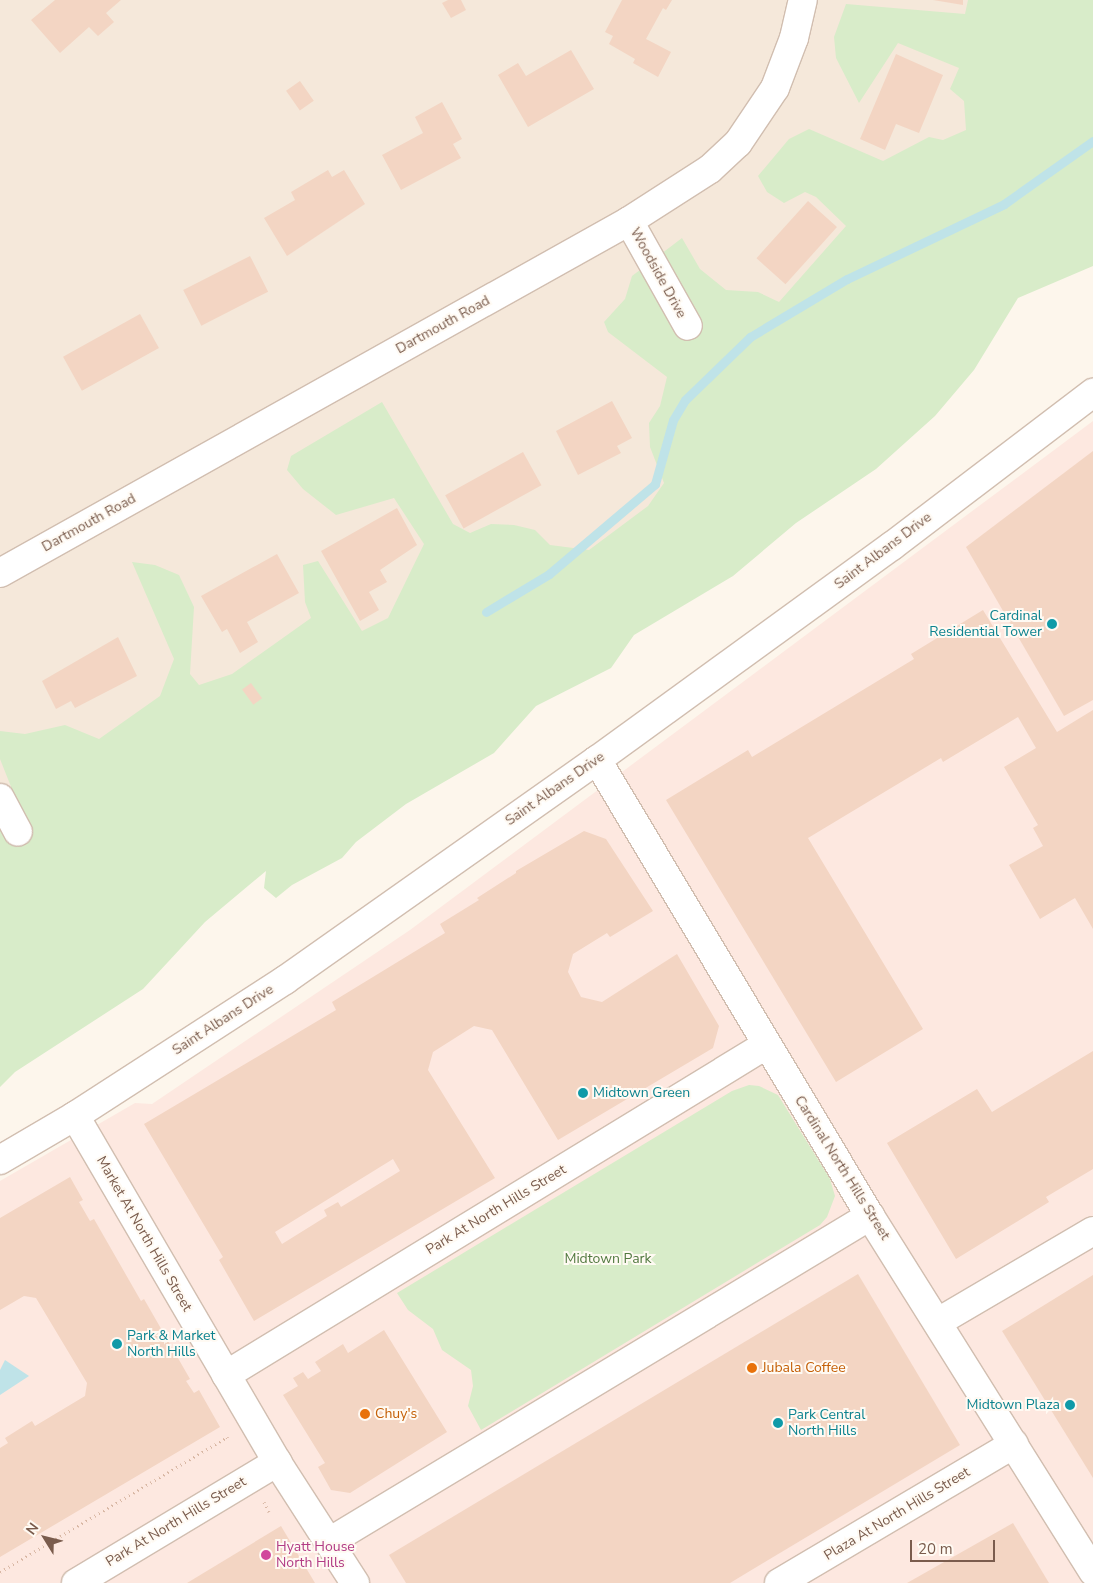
<!DOCTYPE html>
<html>
<head>
<meta charset="utf-8">
<style>
	body { margin:0 }
	#map { position:relative; width:1093px; height:1583px; overflow:hidden; background:#fdf6ec; font-family:"Nunito Sans",sans-serif }
	div>[style] { position:absolute }
	[style*='--x'] { left:calc(var(--x)*1px); top:calc(var(--y)*1px); width:calc(var(--w)*1px); rotate:calc(var(--a)*1deg) }
	.residential>* { inset:0; background:#f5e8da }
	.commercial>* { inset:0; background:#fde8e0 }
	.green>* { inset:0; background:#d8ecc9 }
	.water>* { inset:0; background:#bfe3e8 }
	.stream>* { height:9px; margin:-4.5px; padding:0 4.5px; transform-origin:4.5px; border-radius:4.5px; background:#bfe3e8 }
	.building>* { inset:0; background:#f3d5c3; transform-origin:0 0 }
	.path>* { height:3px; margin-top:-1.5px; transform-origin:0; background:repeating-linear-gradient(90deg,#d9b8a5 0 1px,transparent 0 5px) }
	.roads { filter:drop-shadow(1px 0 #d1beb0) drop-shadow(-1px 0 #d1beb0) drop-shadow(0 1px #d1beb0) drop-shadow(0 -1px #d1beb0) }
	.street>* { height:28px; margin:-14px; padding:0 14px; transform-origin:14px; border-radius:14px; background:#fff }
	.secondary>* { height:28px; margin:-14px; padding:0 14px; transform-origin:14px; border-radius:14px; background:#fff }
	.dots>* { width:14px; height:14px; translate:-50% -50%; box-sizing:border-box; border:2px solid #fffaf3; border-radius:50% }
	span { translate:-50% -50%; white-space:nowrap; text-align:center; line-height:1.15; -webkit-text-stroke:4px #fffaf3; paint-order:stroke }
	.street-label { font-size:14px; color:#7a5c4d }
	.culture-label { font-size:14px; color:#0d838f }
	.right { translate:-100% -50%; text-align:right }
	.left { translate:0 -50%; text-align:left }
	.park-label { font-size:14px; color:#537a41 }
	.food-label { font-size:14px; color:#c56008 }
	.hotel-label { font-size:14px; color:#b23c85 }
	.north { position:absolute; left:20px; top:1513px; width:50px; height:50px; -webkit-text-stroke:4px #fffaf3; paint-order:stroke; rotate:306deg; font-size:14px; font-weight:700; line-height:20px; text-align:center; color:#7a5c4d }
	.north::after { content:''; display:block; margin:auto; width:18px; height:22px; background:#7a5c4d; clip-path:polygon(50% 0,100% 100%,50% 72%,0 100%) }
	.scale { position:absolute; left:910px; top:1540px; width:85px; height:22px; box-sizing:border-box; border:2px solid #7a5c4d; border-top:0; padding-left:6px; font-size:15px; line-height:18px; white-space:nowrap; color:#7a5c4d; -webkit-text-stroke:4px #fffaf3; paint-order:stroke }
</style>
</head>
<body>
<div id="map">
	<div class="residential">
		<i style="clip-path:polygon(0 0,1093px 0,726px 478px,132px 841px,0 856px)"></i>
	</div>
	<div class="commercial">
		<i style="clip-path:polygon(1093px 421px,1093px 1583px,0 1583px,0 1181px,135px 1103px,152px 1104px,410px 930px)"></i>
	</div>
	<div class="green">
		<i style="clip-path:polygon(968px 0,1093px 0,1093px 266px,1018px 298px,974px 370px,935px 416px,876px 469px,796px 523px,733px 576px,634px 635px,611px 668px,536px 706px,494px 753px,406px 804px,356px 842px,342px 858px,292px 885px,276px 898px,264px 888px,266px 871px,205px 922px,143px 989px,15px 1072px,0 1087px,0 826px,7px 841px,29px 832px,0 759px,0 731px,25px 734px,65px 725px,99px 739px,160px 696px,174px 659px,132px 562px,155px 565px,179px 575px,194px 607px,190px 674px,199px 685px,232px 674px,311px 618px,305px 602px,303px 565px,318px 561px,362px 631px,388px 618px,424px 544px,394px 498px,336px 515px,303px 489px,287px 470px,291px 456px,382px 402px,453px 524px,470px 533px,491px 524px,514px 525px,535px 530px,550px 545px,589px 550px,648px 506px,664px 483px,650px 447px,649px 423px,660px 406px,667px 377px,608px 332px,604px 322px,625px 299px,632px 276px,682px 238px,700px 269px,726px 290px,758px 292px,779px 302px,846px 226px,816px 197px,805px 192px,784px 203px,767px 192px,758px 176px,789px 139px,809px 129px,883px 161px,929px 137px,943px 140px,966px 130px,964px 101px,950px 89px,959px 68px,898px 43px,859px 103px,836px 58px,834px 37px,846px 4px,965px 14px)"></i>
		<i style="clip-path:polygon(749px 1085px,759px 1086px,778px 1095px,830px 1179px,835px 1196px,827px 1217px,820px 1225px,481px 1430px,468px 1406px,473px 1386px,471px 1370px,442px 1350px,433px 1329px,408px 1310px,397px 1293px,732px 1091px)"></i>
	</div>
	<div class="water">
		<i style="clip-path:polygon(5px 1360px,29px 1376px,0 1395px,0 1370px)"></i>
	</div>
	<div class="stream">
		<i style="--x:486;--y:612;--w:74;--a:-31.1"></i>
		<i style="--x:549;--y:574;--w:139;--a:-40.3"></i>
		<i style="--x:655;--y:484;--w:66;--a:-74.3"></i>
		<i style="--x:673;--y:420;--w:23;--a:-59"></i>
		<i style="--x:685;--y:400;--w:91;--a:-44.1"></i>
		<i style="--x:750;--y:337;--w:113;--a:-30.9"></i>
		<i style="--x:847;--y:279;--w:174;--a:-25.5"></i>
		<i style="--x:1004;--y:204;--w:109;--a:-35.3"></i>
	</div>
	<div class="building">
		<i style="clip-path:polygon(55px 0,121px 0,106px 13px,114px 22px,98px 36px,89px 27px,60px 53px,31px 20px)"></i>
		<i style="clip-path:polygon(448px 0,461px 0,466px 10px,451px 18px,442px 3px)"></i>
		<i style="clip-path:polygon(622px 0,672px 0,666px 10px,663px 8px,646px 39px,671px 52px,658px 77px,633px 63px,635px 59px,609px 44px,613px 36px,605px 32px)"></i>
		<i style="clip-path:polygon(933px 0,963px 0,963px 5px)"></i>
		<i style="clip-path:polygon(571px 50px,594px 89px,528px 127px,498px 75px,518px 63px,526px 76px)"></i>
		<i style="clip-path:polygon(896px 54px,943px 75px,919px 133px,896px 124px,885px 150px,860px 139px)"></i>
		<i style="left:300px;top:81px;width:24px;height:17px;rotate:55deg"></i>
		<i style="clip-path:polygon(442px 102px,462px 139px,453px 144px,461px 158px,401px 190px,382px 155px,423px 133px,415px 117px)"></i>
		<i style="clip-path:polygon(328px 170px,332px 177px,344px 170px,365px 204px,287px 256px,264px 218px,295px 200px,291px 192px)"></i>
		<i style="left:808px;top:201px;width:39px;height:77px;rotate:42deg"></i>
		<i style="left:250px;top:256px;width:40px;height:75px;rotate:63deg"></i>
		<i style="left:140px;top:314px;width:39px;height:88px;rotate:61deg"></i>
		<i style="clip-path:polygon(612px 401px,632px 438px,617px 446px,621px 453px,578px 475px,556px 431px)"></i>
		<i style="clip-path:polygon(1093px 451px,1093px 700px,1064px 716px,966px 547px)"></i>
		<i style="left:523px;top:452px;width:38px;height:89px;rotate:61deg"></i>
		<i style="clip-path:polygon(397px 508px,417px 545px,380px 570px,387px 582px,369px 592px,379px 610px,360px 621px,321px 551px)"></i>
		<i style="clip-path:polygon(277px 554px,299px 593px,247px 622px,258px 642px,240px 653px,227px 629px,222px 632px,201px 596px)"></i>
		<i style="clip-path:polygon(983px 610px,1057px 732px,1093px 710px,1093px 929px,1075px 898px,1040px 919px,1009px 865px,1043px 846px,1033px 828px,1038px 825px,1004px 767px,1036px 748px,1018px 717px,943px 762px,941px 758px,808px 838px,923px 1029px,836px 1082px,666px 800px,748px 750px,752px 757px,914px 659px,911px 654px)"></i>
		<i style="clip-path:polygon(118px 637px,137px 676px,75px 708px,71px 701px,56px 709px,42px 681px)"></i>
		<i style="left:251px;top:683px;width:19px;height:11px;rotate:54deg"></i>
		<i style="clip-path:polygon(evenodd,584px 831px,606px 839px,653px 911px,610px 937px,607px 933px,573px 954px,568px 972px,581px 997px,602px 1002px,677px 954px,719px 1026px,713px 1048px,558px 1140px,492px 1030px,474px 1026px,433px 1052px,428px 1070px,495px 1178px,254px 1321px,219px 1260px,223px 1257px,144px 1124px,336px 1010px,332px 1002px,445px 933px,440px 924px,479px 900px,477px 898px,516px 873px,516px 871px,584px 831px,393px 1159px,400px 1171px,341px 1207px,338px 1202px,324px 1210px,327px 1216px,282px 1244px,275px 1232px,393px 1159px)"></i>
		<i style="clip-path:polygon(1093px 1051px,1093px 1169px,1046px 1197px,1049px 1202px,956px 1259px,887px 1143px,977px 1089px,992px 1112px)"></i>
		<i style="clip-path:polygon(70px 1177px,83px 1200px,79px 1202px,90px 1221px,94px 1219px,141px 1301px,144px 1299px,190px 1379px,186px 1381px,194px 1393px,199px 1390px,220px 1427px,0 1557px,0 1448px,8px 1443px,5px 1438px,32px 1421px,35px 1426px,85px 1396px,87px 1383px,36px 1298px,24px 1296px,0 1310px,0 1218px)"></i>
		<i style="clip-path:polygon(858px 1274px,960px 1445px,730px 1583px,406px 1583px,389px 1555px)"></i>
		<i style="clip-path:polygon(1093px 1275px,1093px 1478px,1002px 1331px)"></i>
		<i style="clip-path:polygon(384px 1330px,447px 1432px,350px 1493px,331px 1490px,318px 1467px,325px 1463px,283px 1395px,298px 1386px,293px 1378px,303px 1372px,308px 1379px,321px 1371px,315px 1362px,343px 1344px,348px 1353px)"></i>
		<i style="clip-path:polygon(1013px 1523px,1049px 1583px,907px 1583px)"></i>
		<i style="clip-path:polygon(281px 1526px,315px 1583px,187px 1583px)"></i>
	</div>
	<div class="path">
		<i style="--x:264;--y:1502;--w:11;--a:63"></i>
		<i style="--x:0;--y:1572;--w:264;--a:-30.7"></i>
		<i style="--x:227;--y:1437;--w:2;--a:63"></i>
	</div>
	<div class="roads">
		<div class="street">
			<i style="--x:629;--y:221;--w:120;--a:60.7"></i>
			<i style="--x:0;--y:573;--w:721;--a:-29.23"></i>
			<i style="--x:629;--y:221;--w:96;--a:-32.7"></i>
			<i style="--x:710;--y:169;--w:38;--a:-43"></i>
			<i style="--x:738;--y:143;--w:66;--a:-56.1"></i>
			<i style="--x:775;--y:88;--w:53;--a:-69.2"></i>
			<i style="--x:794;--y:38;--w:39;--a:-77"></i>
			<i style="--x:597;--y:760;--w:531;--a:59.09"></i>
			<i style="--x:870;--y:1216;--w:420;--a:57.9"></i>
			<i style="--x:0;--y:798;--w:38;--a:62"></i>
			<i style="--x:75;--y:1116;--w:401;--a:59.7"></i>
			<i style="--x:277;--y:1462;--w:144;--a:57.2"></i>
			<i style="--x:938;--y:1322;--w:180;--a:-30.4"></i>
			<i style="--x:226;--y:1375;--w:633;--a:-31.43"></i>
			<i style="--x:329;--y:1542;--w:632;--a:-31.07"></i>
			<i style="--x:76;--y:1583;--w:235;--a:-31"></i>
			<i style="--x:779;--y:1583;--w:273;--a:-30.6"></i>
		</div>
		<div class="secondary">
			<i style="--x:0;--y:1160;--w:87;--a:-30.4"></i>
			<i style="--x:75;--y:1116;--w:250;--a:-32.9"></i>
			<i style="--x:285;--y:980;--w:382;--a:-35.2"></i>
			<i style="--x:597;--y:760;--w:364;--a:-36"></i>
			<i style="--x:892;--y:546;--w:253;--a:-37.3"></i>
		</div>
	</div>
	<div class="dots">
		<i style="left:1052px;top:624px;background:#0f9aa8"></i>
		<i style="left:583px;top:1093px;background:#0f9aa8"></i>
		<i style="left:117px;top:1344px;background:#0f9aa8"></i>
		<i style="left:752px;top:1368px;background:#e8710a"></i>
		<i style="left:1070px;top:1405px;background:#0f9aa8"></i>
		<i style="left:365px;top:1414px;background:#e8710a"></i>
		<i style="left:778px;top:1423px;background:#0f9aa8"></i>
		<i style="left:266px;top:1555px;background:#d1479c"></i>
	</div>
	<div class="street-label">
		<span style="left:658px;top:273px;rotate:61deg">Woodside Drive</span>
		<span style="left:443px;top:325px;rotate:-29deg">Dartmouth Road</span>
		<span style="left:89px;top:523px;rotate:-29deg">Dartmouth Road</span>
		<span style="left:883px;top:551px;rotate:-37deg">Saint Albans Drive</span>
		<span style="left:555px;top:789px;rotate:-35deg">Saint Albans Drive</span>
		<span style="left:223px;top:1020px;rotate:-33deg">Saint Albans Drive</span>
		<span style="left:842px;top:1168px;rotate:58deg">Cardinal North Hills Street</span>
		<span style="left:496px;top:1210px;rotate:-31deg">Park At North Hills Street</span>
		<span style="left:144px;top:1234px;rotate:60deg">Market At North Hills Street</span>
		<span style="left:897px;top:1514px;rotate:-31deg">Plaza At North Hills Street</span>
		<span style="left:176px;top:1522px;rotate:-31deg">Park At North Hills Street</span>
	</div>
	<div class="culture-label">
		<span class="right" style="left:1042px;top:624px">Cardinal<br>Residential Tower</span>
		<span class="left" style="left:593px;top:1093px">Midtown Green</span>
		<span class="left" style="left:127px;top:1344px">Park &amp; Market<br>North Hills</span>
		<span class="right" style="left:1060px;top:1405px">Midtown Plaza</span>
		<span class="left" style="left:788px;top:1423px">Park Central<br>North Hills</span>
	</div>
	<div class="park-label">
		<span style="left:608px;top:1259px">Midtown Park</span>
	</div>
	<div class="food-label">
		<span class="left" style="left:762px;top:1368px">Jubala Coffee</span>
		<span class="left" style="left:375px;top:1414px">Chuy's</span>
	</div>
	<div class="hotel-label">
		<span class="left" style="left:276px;top:1555px">Hyatt House<br>North Hills</span>
	</div>
	<div class="north">N</div>
	<div class="scale">20 m</div>
</div>
</body>
</html>
